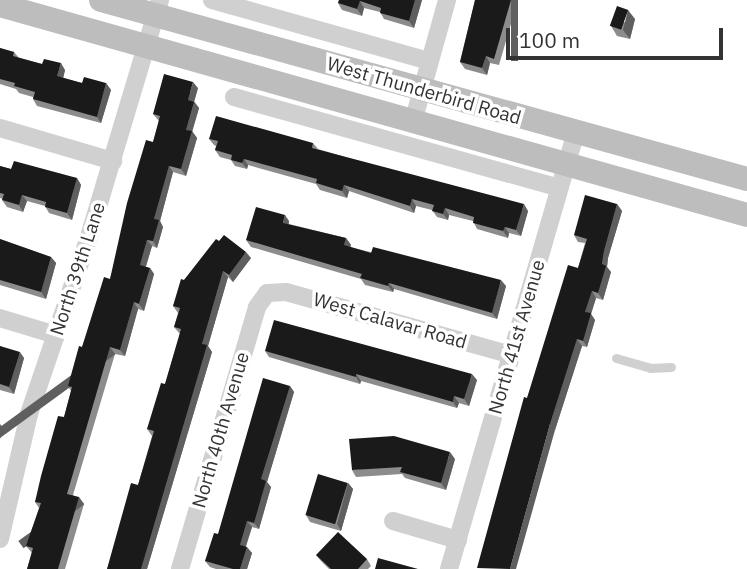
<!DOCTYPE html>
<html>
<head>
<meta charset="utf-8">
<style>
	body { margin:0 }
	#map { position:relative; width:747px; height:569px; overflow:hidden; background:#fff; font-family:"IBM Plex Sans",sans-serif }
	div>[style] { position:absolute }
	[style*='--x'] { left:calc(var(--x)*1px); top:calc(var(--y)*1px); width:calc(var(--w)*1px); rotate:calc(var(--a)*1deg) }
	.service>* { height:9px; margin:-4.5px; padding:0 4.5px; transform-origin:4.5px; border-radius:4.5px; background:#d0d0d0 }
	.minor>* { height:18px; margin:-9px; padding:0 9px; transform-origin:9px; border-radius:9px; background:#d0d0d0 }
	.secondary>* { height:24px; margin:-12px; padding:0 12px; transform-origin:12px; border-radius:12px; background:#bdbdbd }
	.wall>* { inset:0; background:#8c8c8c }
	.shaded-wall>* { inset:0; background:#5f5f5f; transform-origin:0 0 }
	.building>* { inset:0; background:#1a1a1a; transform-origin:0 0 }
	span { translate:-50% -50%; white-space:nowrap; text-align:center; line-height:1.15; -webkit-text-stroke:7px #fff; paint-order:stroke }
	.street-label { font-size:19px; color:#333 }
	.scale { position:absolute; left:506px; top:28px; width:217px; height:32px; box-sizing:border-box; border:4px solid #333; border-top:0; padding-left:9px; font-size:21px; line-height:24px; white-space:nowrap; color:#333; -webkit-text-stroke:5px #fff; paint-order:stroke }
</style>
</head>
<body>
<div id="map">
	<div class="service">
		<i style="--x:616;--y:358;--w:35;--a:16"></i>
		<i style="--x:650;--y:368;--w:21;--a:-3"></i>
	</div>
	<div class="minor">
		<i style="--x:212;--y:0;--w:225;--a:15.7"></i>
		<i style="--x:234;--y:97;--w:338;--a:15.6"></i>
		<i style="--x:413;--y:122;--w:127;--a:-74.4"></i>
		<i style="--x:0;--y:128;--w:118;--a:16.3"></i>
		<i style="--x:0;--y:318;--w:59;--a:16.9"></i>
		<i style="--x:393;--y:521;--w:68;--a:16.3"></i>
		<i style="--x:0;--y:539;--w:128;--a:-76.9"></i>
		<i style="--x:29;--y:414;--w:184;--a:-71.3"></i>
		<i style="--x:88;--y:240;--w:251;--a:-73.3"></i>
		<i style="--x:180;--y:569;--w:273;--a:-73.6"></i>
		<i style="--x:257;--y:307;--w:17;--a:-54"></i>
		<i style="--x:267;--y:293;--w:19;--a:-3"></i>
		<i style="--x:286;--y:292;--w:235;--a:15.6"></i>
		<i style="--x:449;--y:569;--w:454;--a:-73.8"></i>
	</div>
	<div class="secondary">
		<i style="--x:101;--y:0;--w:670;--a:15.49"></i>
		<i style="--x:0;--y:5;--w:776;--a:15.7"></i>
	</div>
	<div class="wall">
		<i style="clip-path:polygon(339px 0,422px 0,414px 28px,384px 19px,380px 12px,364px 8px,362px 16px,342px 10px,338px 3px)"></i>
		<i style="clip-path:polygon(475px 0,518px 0,499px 65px,490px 63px,487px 75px,465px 69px,460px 62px)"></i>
		<i style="clip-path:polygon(635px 19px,630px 39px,617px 36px,611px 26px)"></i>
		<i style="clip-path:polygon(0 48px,14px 52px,19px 58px,65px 70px,63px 78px,82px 83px,106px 83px,111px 90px,101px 123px,37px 106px,33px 99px,33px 97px,19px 93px,16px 89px,0 84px)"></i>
		<i style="clip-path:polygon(198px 88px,194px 101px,199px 108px,192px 131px,197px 138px,186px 176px,173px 172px,160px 221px,163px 227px,157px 248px,152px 246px,146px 267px,150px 268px,154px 274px,144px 311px,138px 309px,125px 356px,115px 354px,73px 495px,84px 504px,65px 569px,27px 569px,32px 553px,26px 546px,39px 508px,35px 502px,64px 417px,71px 391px,68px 386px,82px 347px,110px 279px,153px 142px,159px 121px,153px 114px)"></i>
		<i style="clip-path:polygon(209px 139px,313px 143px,318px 149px,528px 211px,521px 236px,509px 233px,508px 238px,477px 229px,473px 221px,449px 215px,448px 220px,437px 217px,432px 210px,416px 206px,414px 213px,349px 191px,347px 198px,320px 190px,316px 184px,248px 165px,247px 169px,235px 166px,231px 160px,220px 157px,215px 150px,216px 146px,214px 145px)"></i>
		<i style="clip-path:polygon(0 166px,11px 169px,77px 178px,81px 185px,72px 220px,49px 213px,45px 206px,27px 201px,23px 212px,7px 207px,2px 200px,3px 199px,0 198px)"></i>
		<i style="clip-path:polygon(617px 204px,622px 211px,608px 258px,607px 267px,611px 272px,603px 300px,596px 298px,591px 314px,595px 320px,587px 347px,582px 346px,555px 430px,527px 398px,578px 268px,585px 243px,578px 242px,574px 235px)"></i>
		<i style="clip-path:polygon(289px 221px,289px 224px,346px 238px,351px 245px,350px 247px,506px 286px,497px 319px,394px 289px,393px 292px,365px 285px,361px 279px,251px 247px,246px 240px)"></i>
		<i style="clip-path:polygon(0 239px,51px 257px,56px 263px,46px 299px,0 285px)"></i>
		<i style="clip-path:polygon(219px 241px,251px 258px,233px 282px,228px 277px,208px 346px,212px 352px,147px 569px,107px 569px,138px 485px,152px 436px,147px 429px,165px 384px,180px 334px,174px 327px,178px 313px,173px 306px,184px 280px)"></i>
		<i style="clip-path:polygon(0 346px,24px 358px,14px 394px,0 390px)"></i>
		<i style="clip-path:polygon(265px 351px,477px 380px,469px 406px,459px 403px,457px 408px,361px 381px,360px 384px,269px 357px)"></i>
		<i style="clip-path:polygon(290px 386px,294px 392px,267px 482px,271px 487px,259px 529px,252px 527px,246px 547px,252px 553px,247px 569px,216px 569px,210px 567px,205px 561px)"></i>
		<i style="clip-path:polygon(455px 459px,446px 490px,405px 478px,402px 474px,356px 477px,352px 470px)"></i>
		<i style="clip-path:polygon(348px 483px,353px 489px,341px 531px,310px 522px,306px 515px)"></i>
		<i style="clip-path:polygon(316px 555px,367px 559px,371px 566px,368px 569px,329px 569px,321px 561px)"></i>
	</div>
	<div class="shaded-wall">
		<i style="clip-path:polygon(415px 0,422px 0,414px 28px,409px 21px)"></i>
		<i style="left:511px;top:0;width:7px;height:61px"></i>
		<i style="clip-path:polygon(360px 1px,364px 8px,362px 16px,357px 9px)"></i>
		<i style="clip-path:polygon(628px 10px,635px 19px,630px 39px,623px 30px)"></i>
		<i style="clip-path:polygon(486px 56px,490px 63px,487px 75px,482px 68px)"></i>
		<i style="clip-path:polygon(61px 63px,65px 70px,62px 83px,57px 76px)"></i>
		<i style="clip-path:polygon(193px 82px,198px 88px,193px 106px,188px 100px)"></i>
		<i style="clip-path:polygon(106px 83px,111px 90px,101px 123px,97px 117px)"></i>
		<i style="clip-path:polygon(194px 102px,199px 108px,191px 136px,186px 130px)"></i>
		<i style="clip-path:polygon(192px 131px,197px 138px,186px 176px,181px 169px)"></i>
		<i style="clip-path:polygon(244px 159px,248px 165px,247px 169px,242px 163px)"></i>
		<i style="clip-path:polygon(169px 166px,173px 172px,160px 221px,163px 227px,157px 248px,153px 241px,154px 219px)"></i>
		<i style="clip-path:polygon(77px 178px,81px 185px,72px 220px,67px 213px)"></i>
		<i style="clip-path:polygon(344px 185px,349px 191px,347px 198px,342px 191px)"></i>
		<i style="clip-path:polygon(22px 195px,27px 201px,23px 212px,19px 205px)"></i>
		<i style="clip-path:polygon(412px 199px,416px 206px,414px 213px,410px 206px)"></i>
		<i style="clip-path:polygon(524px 204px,528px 211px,521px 236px,516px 230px)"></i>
		<i style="clip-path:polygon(617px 204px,622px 211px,608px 258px,607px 267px,611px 272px,603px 300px,598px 293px,604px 251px)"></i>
		<i style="clip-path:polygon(445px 208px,449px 215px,448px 220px,443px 214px)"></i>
		<i style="clip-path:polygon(285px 215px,289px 221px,287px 229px,283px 223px)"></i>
		<i style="clip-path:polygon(505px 227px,509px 233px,508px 238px,503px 231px)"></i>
		<i style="clip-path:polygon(346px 238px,351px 245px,349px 252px,344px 245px)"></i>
		<i style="clip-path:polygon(147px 240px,152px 246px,144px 272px,140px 265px)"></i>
		<i style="clip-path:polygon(246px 252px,251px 258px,233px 282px,229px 275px)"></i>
		<i style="clip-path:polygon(51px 257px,56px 263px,46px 299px,41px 292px)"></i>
		<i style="clip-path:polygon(150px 268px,154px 274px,144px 311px,139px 304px)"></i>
		<i style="clip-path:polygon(223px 271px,228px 277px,208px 346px,212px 352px,147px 569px,141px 569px,202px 344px)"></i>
		<i style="clip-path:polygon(501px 280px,506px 286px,497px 319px,492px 313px)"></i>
		<i style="clip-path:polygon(389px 283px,394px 289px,393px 292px,388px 286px)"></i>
		<i style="clip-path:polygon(592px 291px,596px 298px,591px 314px,595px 320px,587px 347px,583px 341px,585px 312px)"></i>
		<i style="clip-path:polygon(134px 302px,138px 309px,125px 356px,120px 350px)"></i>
		<i style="clip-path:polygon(577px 339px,582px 346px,555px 430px,516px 569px,510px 569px,550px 424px)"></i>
		<i style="left:110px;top:347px;width:9px;height:153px;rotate:54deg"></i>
		<i style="clip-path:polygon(20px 352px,24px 358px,14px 394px,9px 387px)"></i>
		<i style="clip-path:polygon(356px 374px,361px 381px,360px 384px,356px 377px)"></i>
		<i style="clip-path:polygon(472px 374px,477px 380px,469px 406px,464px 399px)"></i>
		<i style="clip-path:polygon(290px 386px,294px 392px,267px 482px,271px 487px,259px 529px,254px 523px,261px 479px)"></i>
		<i style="clip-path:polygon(454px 396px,459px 403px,457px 408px,453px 402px)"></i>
		<i style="clip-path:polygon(0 424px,3px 428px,0 439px)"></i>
		<i style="clip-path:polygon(450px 452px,455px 459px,446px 490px,441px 483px)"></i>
		<i style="clip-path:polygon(348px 483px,353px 489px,341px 531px,337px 524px)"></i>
		<i style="left:79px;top:497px;width:9px;height:75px;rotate:54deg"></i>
		<i style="clip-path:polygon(247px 521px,252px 527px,244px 551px,240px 545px)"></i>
		<i style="clip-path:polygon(247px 547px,252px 553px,247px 569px,240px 569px)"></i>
	</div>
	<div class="building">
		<i style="clip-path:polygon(339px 0,415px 0,409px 21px,380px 13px,381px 8px,360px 1px,357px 9px,338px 3px)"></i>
		<i style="clip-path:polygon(475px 0,511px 0,494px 59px,486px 56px,482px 68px,460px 62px)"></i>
		<i style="left:617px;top:6px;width:12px;height:21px;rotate:20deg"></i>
		<i style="clip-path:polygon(0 48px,14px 52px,13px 56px,42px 64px,44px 59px,61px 63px,57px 76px,82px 83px,84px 77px,106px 83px,97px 117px,33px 99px,35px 92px,14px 86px,15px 83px,0 79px)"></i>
		<i style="clip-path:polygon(164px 74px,193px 82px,188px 100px,194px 102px,186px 130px,192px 131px,181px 169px,169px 166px,154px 219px,159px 220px,153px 241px,147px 240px,140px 265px,150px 268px,139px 304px,134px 302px,120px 350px,110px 347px,67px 494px,79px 497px,58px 569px,27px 569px,33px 548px,26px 546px,41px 503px,35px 502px,41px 476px,58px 416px,64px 417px,72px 387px,68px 386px,79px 346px,82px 347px,104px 277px,110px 279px,127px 203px,146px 140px,153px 142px,160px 116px,153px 114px)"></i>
		<i style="clip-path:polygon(216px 116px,313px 143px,312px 148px,524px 204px,516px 230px,505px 227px,503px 231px,473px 223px,474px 217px,445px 208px,443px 214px,432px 211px,434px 205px,412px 199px,410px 206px,344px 185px,342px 191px,316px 183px,317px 179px,244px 159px,242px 163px,231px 160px,232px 155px,215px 150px,218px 141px,209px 139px)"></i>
		<i style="clip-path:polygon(14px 161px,77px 178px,67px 213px,45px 207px,46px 202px,22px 195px,19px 205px,2px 200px,4px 194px,0 193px,0 166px,11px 169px)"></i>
		<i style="clip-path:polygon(585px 195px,617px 204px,604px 251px,602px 264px,606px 266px,598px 293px,592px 291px,585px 312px,591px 313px,583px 341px,577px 339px,550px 424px,510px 569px,477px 568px,524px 397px,527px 398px,568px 265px,578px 268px,587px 239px,574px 235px)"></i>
		<i style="clip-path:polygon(256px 207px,285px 215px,283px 223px,346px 238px,344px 245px,371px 253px,373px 247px,501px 280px,492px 313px,389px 283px,388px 286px,360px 278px,362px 274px,246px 240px)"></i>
		<i style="clip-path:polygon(224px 235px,246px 252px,229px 275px,223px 271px,202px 344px,207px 345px,141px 569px,107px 569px,131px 483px,138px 485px,154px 431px,147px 429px,161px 383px,165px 384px,181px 329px,174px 327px,180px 308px,173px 306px,181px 279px,184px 280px,216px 239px,219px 241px)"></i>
		<i style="clip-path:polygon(0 239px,51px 257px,41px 292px,0 280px)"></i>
		<i style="clip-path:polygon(274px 320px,472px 374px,464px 399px,454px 396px,453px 402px,356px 374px,356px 377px,265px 351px)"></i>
		<i style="clip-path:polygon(0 346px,20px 352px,9px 387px,0 384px)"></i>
		<i style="clip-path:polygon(263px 378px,290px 386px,261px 479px,266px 481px,254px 523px,247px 521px,240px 545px,247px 547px,240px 569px,233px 569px,205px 561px,214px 533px,218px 534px)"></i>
		<i style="clip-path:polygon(394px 436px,450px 452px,441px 483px,400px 472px,402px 467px,352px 470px,349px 439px)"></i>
		<i style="left:318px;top:474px;width:31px;height:43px;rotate:17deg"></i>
		<i style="clip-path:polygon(338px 532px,367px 559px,358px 569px,331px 569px,316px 555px)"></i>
		<i style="clip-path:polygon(378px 558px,418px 569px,375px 569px)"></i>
	</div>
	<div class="street-label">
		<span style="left:424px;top:91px;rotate:16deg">West Thunderbird Road</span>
		<span style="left:78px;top:269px;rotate:-72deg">North 39th Lane</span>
		<span style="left:390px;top:321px;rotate:16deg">West Calavar Road</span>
		<span style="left:517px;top:337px;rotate:-74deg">North 41st Avenue</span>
		<span style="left:221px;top:430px;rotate:-74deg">North 40th Avenue</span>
	</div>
	<div class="scale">100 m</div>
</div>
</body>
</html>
